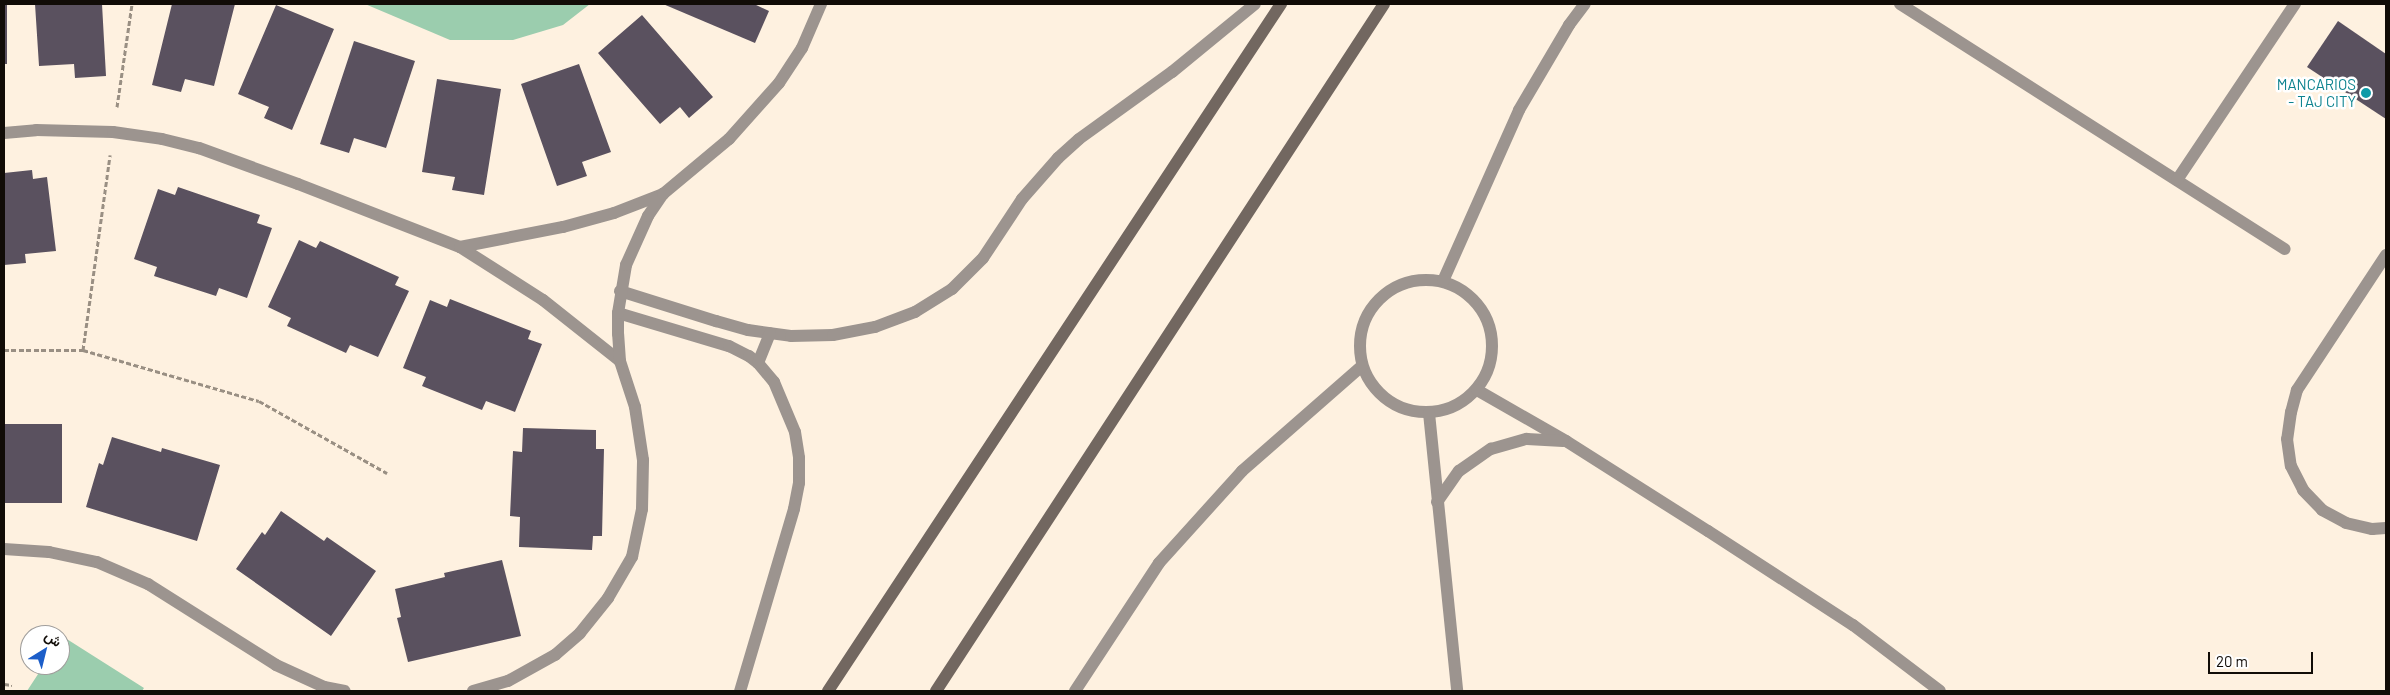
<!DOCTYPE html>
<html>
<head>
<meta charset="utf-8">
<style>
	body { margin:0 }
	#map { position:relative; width:2390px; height:695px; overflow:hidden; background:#fef1e0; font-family:Barlow,Vazirmatn,sans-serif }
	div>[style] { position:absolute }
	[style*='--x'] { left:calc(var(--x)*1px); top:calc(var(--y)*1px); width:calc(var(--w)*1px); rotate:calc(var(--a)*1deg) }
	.green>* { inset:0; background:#9bcdae }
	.building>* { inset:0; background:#5a515f; transform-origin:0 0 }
	.path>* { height:3px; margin-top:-1.5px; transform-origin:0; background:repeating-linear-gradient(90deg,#998f83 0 5px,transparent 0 7.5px) }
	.minor>* { height:12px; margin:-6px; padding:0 6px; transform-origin:6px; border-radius:6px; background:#9c948f }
	.minor>.ring { margin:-6px; padding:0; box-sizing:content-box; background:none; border:12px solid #9c948f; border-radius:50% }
	.secondary>* { height:12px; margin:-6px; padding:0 6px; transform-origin:6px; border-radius:6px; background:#726760 }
	.dots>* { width:14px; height:14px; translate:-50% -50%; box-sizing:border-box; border:2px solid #fff; border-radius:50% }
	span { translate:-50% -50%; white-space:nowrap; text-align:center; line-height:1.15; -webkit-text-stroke:5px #fff; paint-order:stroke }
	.culture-label { font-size:15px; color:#0d838f }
	.right { translate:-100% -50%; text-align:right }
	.frame { position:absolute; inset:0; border:5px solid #110c07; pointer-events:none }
	.north { position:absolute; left:20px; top:625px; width:50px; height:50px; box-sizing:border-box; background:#fff; border:1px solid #a09e9c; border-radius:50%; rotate:36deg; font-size:14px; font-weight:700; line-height:20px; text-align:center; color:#110c07 }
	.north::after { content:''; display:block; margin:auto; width:18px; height:22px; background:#1c5ec9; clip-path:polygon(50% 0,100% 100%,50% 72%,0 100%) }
	.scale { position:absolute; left:2208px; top:652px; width:105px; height:22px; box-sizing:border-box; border:2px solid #110c07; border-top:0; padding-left:6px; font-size:15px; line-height:18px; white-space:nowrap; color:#110c07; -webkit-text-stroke:4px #fff; paint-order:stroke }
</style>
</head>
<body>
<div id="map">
	<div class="green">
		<i style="clip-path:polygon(365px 4px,590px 4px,563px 25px,513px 40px,450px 40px)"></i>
		<i style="clip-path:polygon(62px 636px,144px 688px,142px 691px,27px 691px,44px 665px,60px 665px,60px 640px)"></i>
	</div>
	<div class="building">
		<i style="left:4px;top:4px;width:3px;height:60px"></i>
		<i style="clip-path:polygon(35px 4px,102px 4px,106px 76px,75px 78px,74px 64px,39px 66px)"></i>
		<i style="clip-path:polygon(172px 4px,235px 4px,214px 86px,185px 79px,181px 92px,152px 85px)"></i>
		<i style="clip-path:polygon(663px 4px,754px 4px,769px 11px,755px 43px)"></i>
		<i style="clip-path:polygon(276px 5px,334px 29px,292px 130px,264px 118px,269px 107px,238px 94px)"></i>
		<i style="clip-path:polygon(642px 15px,713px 97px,689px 118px,680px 107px,660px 124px,598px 53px)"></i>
		<i style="clip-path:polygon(2338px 21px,2386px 54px,2386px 119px,2307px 67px)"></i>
		<i style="clip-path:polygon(354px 41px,415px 61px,386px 148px,354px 138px,349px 153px,320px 144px)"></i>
		<i style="clip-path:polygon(579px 64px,611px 152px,582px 162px,587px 176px,557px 186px,521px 84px)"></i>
		<i style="clip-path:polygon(437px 79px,501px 89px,484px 195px,452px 190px,455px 177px,422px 172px)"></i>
		<i style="clip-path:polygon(32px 170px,33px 179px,47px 177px,56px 251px,25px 254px,26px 263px,4px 265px,4px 173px)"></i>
		<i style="clip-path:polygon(178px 187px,260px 215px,257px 223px,272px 228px,247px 298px,219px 288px,216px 296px,154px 276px,157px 267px,134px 259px,158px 189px,175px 195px)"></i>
		<i style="clip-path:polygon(299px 240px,316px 248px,320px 241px,399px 277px,395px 285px,409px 291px,378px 357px,350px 345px,346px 353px,287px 326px,291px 318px,268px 307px)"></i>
		<i style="clip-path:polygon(450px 299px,531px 331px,528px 339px,542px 344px,515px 412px,486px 401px,482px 410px,422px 386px,426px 377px,403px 368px,430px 300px,447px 307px)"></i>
		<i style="left:4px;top:424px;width:58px;height:79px"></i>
		<i style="clip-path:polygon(523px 428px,596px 430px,596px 449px,604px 449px,602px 536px,593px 536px,592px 550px,519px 547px,520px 517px,510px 516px,513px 451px,522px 452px)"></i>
		<i style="clip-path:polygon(112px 437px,161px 452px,162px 448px,220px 465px,197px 541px,86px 507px,99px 463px,103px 465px)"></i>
		<i style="clip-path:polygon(281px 511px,324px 541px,327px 537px,376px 571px,331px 636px,236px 569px,262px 532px,265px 535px)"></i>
		<i style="clip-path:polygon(502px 560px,521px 636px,408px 662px,397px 618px,401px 617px,395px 589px,445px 577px,444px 573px)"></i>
	</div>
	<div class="path">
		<i style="--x:117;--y:107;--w:104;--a:-81.7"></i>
		<i style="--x:4;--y:350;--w:79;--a:0"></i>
		<i style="--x:83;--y:350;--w:183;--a:16.2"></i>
		<i style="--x:259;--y:401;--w:147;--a:29.4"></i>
		<i style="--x:83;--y:350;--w:197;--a:-82.1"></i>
		<i style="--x:4;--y:684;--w:8;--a:7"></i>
	</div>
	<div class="minor">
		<i style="--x:1900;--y:4;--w:456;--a:32.5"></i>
		<i style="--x:4;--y:133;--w:32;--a:-5"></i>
		<i style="--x:36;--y:130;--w:77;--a:1.5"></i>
		<i style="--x:113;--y:132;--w:49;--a:8.1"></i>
		<i style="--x:162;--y:139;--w:38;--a:14"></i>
		<i style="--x:199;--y:148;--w:105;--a:20"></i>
		<i style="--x:298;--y:184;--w:174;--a:21.3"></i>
		<i style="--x:460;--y:247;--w:98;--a:32.6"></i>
		<i style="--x:543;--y:300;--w:98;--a:38.4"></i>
		<i style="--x:2177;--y:180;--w:212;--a:-56.2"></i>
		<i style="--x:460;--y:247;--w:105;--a:-11"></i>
		<i style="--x:563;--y:227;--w:53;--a:-15.4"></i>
		<i style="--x:614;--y:213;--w:53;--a:-21.2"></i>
		<i style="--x:2386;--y:255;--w:162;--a:123.4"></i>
		<i style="--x:2297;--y:390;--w:23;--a:105"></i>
		<i style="--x:2291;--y:412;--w:27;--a:98"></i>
		<i style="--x:2287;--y:439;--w:27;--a:82"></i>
		<i style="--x:2291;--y:466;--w:27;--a:63"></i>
		<i style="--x:2303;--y:490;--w:28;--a:46"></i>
		<i style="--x:2322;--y:510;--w:27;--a:28"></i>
		<i style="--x:2346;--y:523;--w:27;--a:13"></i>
		<i style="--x:2372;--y:529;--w:14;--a:-4"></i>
		<i class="ring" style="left:1360px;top:280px;width:120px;height:120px"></i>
		<i style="--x:1443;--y:281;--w:187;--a:-66"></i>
		<i style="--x:1519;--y:110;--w:99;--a:-59.5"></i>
		<i style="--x:1569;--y:25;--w:26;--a:-53"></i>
		<i style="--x:620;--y:291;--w:101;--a:17.4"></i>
		<i style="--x:716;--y:321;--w:33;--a:16"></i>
		<i style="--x:748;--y:330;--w:43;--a:7.9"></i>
		<i style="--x:791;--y:336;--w:42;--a:-1.4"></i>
		<i style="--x:833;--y:335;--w:43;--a:-10.8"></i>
		<i style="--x:875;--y:327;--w:43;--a:-20.6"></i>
		<i style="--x:915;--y:312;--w:44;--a:-31.9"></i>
		<i style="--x:952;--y:289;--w:44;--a:-45"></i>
		<i style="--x:983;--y:258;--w:71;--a:-56.5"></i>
		<i style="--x:1022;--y:199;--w:55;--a:-48.7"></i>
		<i style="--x:1058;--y:158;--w:28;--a:-42"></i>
		<i style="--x:1079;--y:139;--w:115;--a:-35.8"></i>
		<i style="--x:1172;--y:72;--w:107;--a:-39.3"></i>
		<i style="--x:618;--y:313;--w:116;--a:16.6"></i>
		<i style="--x:729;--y:346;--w:22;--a:27"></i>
		<i style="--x:749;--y:356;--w:11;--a:38"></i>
		<i style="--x:758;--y:363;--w:25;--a:50"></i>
		<i style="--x:774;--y:382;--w:54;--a:67.2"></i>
		<i style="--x:795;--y:432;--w:26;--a:81"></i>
		<i style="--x:799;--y:458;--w:25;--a:90"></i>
		<i style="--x:799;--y:483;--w:26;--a:101"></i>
		<i style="--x:794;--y:509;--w:190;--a:106.5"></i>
		<i style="--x:758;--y:363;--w:32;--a:-68"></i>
		<i style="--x:1477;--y:390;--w:103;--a:29.8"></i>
		<i style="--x:1566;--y:441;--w:168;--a:32.4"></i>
		<i style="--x:1708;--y:531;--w:173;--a:33"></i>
		<i style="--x:1853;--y:625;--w:109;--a:37.2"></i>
		<i style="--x:1429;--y:413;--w:279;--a:84.2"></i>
		<i style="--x:1437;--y:502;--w:38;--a:-55"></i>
		<i style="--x:1459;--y:471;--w:39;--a:-35"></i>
		<i style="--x:1491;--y:449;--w:37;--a:-16"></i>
		<i style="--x:1527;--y:439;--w:36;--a:3"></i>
		<i style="--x:4;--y:549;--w:45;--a:3.8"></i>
		<i style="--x:49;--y:552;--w:49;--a:11.8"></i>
		<i style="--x:97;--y:562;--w:56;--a:23.3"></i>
		<i style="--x:148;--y:584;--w:151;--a:32.3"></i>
		<i style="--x:276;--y:665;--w:53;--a:24.6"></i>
		<i style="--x:324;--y:687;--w:21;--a:11"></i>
		<i style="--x:473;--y:691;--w:36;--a:-16"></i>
		<i style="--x:508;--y:681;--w:54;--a:-29"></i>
		<i style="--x:555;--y:655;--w:33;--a:-41"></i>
		<i style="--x:580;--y:633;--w:45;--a:-51.3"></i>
		<i style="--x:608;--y:598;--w:48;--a:-59.7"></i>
		<i style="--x:632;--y:557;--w:49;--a:-78.2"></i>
		<i style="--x:642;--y:509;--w:49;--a:-88.8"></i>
		<i style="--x:643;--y:460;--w:54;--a:-98.6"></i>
		<i style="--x:635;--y:407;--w:48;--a:-108.1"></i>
		<i style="--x:620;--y:361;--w:27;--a:-94"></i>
		<i style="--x:618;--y:334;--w:21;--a:-90"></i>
		<i style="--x:618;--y:313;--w:49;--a:-80.5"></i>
		<i style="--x:626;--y:265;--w:54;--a:-65.8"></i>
		<i style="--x:648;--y:216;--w:27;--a:-56"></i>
		<i style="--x:663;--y:194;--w:86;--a:-39.8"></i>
		<i style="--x:729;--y:139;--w:75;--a:-48.2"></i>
		<i style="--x:779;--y:83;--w:42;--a:-56.7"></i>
		<i style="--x:802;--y:48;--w:48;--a:-66.6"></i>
		<i style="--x:1075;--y:691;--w:153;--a:-56.7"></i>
		<i style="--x:1159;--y:563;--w:124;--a:-47.9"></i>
		<i style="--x:1242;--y:471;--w:159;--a:-41.2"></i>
	</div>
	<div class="secondary">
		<i style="--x:828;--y:691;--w:823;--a:-56.6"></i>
		<i style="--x:936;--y:691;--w:820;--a:-56.89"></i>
	</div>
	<div class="dots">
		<i style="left:2366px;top:93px;background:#0f9aa8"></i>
	</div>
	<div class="culture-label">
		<span class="right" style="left:2356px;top:93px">MANCARIOS<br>- TAJ CITY</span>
	</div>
	<div class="frame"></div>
	<div class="north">ش</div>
	<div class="scale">20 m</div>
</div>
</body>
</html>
